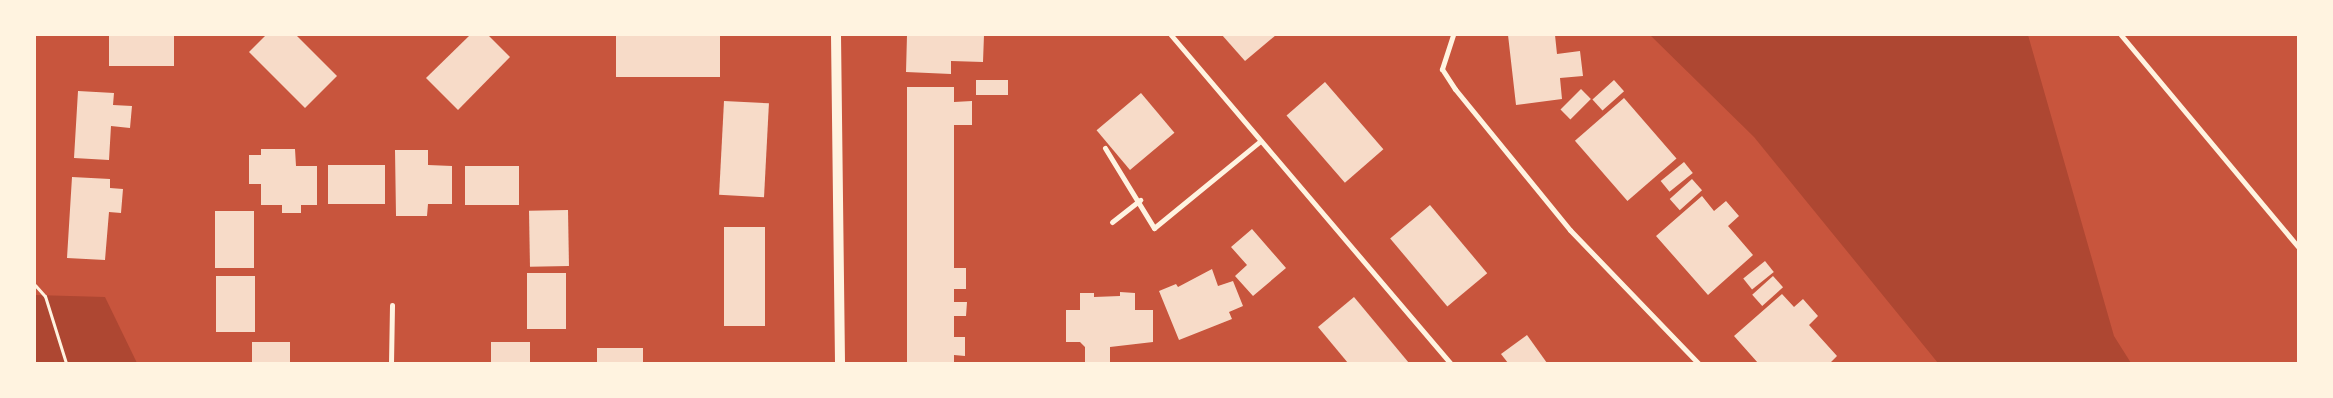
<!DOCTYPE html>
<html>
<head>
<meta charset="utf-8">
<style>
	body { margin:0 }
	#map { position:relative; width:2333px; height:398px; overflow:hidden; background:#c8553d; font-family:"PT Sans Narrow",sans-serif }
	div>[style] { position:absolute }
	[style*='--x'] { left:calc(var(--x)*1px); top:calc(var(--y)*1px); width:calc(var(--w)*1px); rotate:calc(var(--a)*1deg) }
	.green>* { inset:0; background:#ae4732 }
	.building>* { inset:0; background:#f7dbc8; transform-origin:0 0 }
	.path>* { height:3px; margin:-1.5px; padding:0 1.5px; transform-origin:1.5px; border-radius:1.5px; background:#fff3e0 }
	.minor>* { height:5px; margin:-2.5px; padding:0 2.5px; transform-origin:2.5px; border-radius:2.5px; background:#fff3e0 }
	.secondary>* { height:10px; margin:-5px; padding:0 5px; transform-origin:5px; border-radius:5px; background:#fff3e0 }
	span { translate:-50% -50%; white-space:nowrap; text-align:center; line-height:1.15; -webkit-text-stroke:5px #fff3e0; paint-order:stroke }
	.frame { position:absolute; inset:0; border:36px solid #fff3e0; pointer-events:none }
</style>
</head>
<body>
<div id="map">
	<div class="green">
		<i style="clip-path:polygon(1650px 35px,2028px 35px,2114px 336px,2131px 363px,1938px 363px,1754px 137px)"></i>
		<i style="clip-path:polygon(35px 295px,105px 297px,137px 363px,35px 363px)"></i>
	</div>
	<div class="building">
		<i style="left:109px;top:35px;width:65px;height:31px"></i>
		<i style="clip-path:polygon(266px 35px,296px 35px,337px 76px,305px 108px,249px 52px)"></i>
		<i style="clip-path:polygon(470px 35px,488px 35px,510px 57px,458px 110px,426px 78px)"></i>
		<i style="left:616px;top:35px;width:104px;height:42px"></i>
		<i style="clip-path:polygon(907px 35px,984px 35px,983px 62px,951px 61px,951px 74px,906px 72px)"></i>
		<i style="clip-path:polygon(1222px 35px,1276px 35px,1245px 61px)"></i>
		<i style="clip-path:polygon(1508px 35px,1555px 35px,1557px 54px,1580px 51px,1583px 76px,1560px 78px,1562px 99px,1516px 105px)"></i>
		<i style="left:976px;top:80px;width:32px;height:15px"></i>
		<i style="left:1614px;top:80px;width:15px;height:29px;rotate:48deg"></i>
		<i style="left:1325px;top:82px;width:89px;height:51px;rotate:49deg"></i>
		<i style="clip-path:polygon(907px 87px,954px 87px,954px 102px,972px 101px,972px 125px,954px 125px,954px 268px,966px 268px,966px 289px,954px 289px,954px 302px,967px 302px,966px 316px,954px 316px,954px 337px,965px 337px,965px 356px,954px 355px,954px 363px,907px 363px)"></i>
		<i style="left:1581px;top:89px;width:14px;height:29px;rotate:45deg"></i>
		<i style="clip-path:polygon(78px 91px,114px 93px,113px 105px,132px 106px,130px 128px,111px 126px,109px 160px,74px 158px)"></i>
		<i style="left:1141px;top:93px;width:52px;height:58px;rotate:50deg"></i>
		<i style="left:1624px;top:98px;width:80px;height:65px;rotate:49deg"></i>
		<i style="left:724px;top:101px;width:45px;height:94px;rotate:3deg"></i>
		<i style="clip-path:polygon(261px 149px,295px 149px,296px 166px,317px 166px,317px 205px,301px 205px,301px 213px,282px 213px,282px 205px,261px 205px,261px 184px,249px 184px,249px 155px,261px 155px)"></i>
		<i style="clip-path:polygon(395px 150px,428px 150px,428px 165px,452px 166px,452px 204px,428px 204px,427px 216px,396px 216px)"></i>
		<i style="left:1684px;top:162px;width:14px;height:30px;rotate:51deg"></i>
		<i style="left:328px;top:165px;width:57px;height:39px"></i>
		<i style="left:465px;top:166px;width:54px;height:39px"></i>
		<i style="clip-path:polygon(72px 177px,110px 179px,110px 188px,123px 189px,121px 213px,109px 212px,105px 260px,67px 258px)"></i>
		<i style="left:1692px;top:179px;width:15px;height:30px;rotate:48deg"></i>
		<i style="clip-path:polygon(1702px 196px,1714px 211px,1726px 201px,1739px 216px,1728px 226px,1753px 255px,1708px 295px,1656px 236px)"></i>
		<i style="left:1430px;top:205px;width:89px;height:52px;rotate:50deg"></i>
		<i style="left:568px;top:210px;width:56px;height:39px;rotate:89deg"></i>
		<i style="left:215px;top:211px;width:39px;height:57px"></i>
		<i style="left:724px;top:227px;width:41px;height:99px"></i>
		<i style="clip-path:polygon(1252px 229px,1286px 268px,1253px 296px,1235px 276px,1247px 265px,1231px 247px)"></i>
		<i style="left:1765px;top:261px;width:14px;height:28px;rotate:51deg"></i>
		<i style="clip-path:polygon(1212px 269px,1218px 286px,1233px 281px,1243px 306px,1229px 312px,1232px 319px,1179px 340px,1159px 291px,1176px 284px,1178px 287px)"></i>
		<i style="left:527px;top:273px;width:39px;height:56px"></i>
		<i style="left:216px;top:276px;width:39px;height:56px"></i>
		<i style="left:1773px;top:276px;width:15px;height:28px;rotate:48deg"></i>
		<i style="clip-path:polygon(1120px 292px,1135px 293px,1135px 310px,1153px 310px,1153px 342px,1110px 347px,1110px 363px,1085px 363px,1085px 347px,1080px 342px,1066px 342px,1066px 310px,1080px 310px,1080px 293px,1094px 293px,1094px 297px,1120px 296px)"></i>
		<i style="clip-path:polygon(1782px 294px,1794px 307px,1803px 299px,1818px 316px,1809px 325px,1837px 356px,1830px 363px,1758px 363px,1734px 336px)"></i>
		<i style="clip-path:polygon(1354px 297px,1409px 363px,1348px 363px,1318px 327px)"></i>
		<i style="clip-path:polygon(1527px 335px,1547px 363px,1508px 363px,1501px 354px)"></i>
		<i style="left:252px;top:342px;width:38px;height:21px"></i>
		<i style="left:530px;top:342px;width:21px;height:39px;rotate:90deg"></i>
		<i style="left:597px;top:348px;width:46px;height:15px"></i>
	</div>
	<div class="path">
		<i style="--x:35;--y:285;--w:15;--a:48"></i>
		<i style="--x:45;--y:296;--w:70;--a:72.6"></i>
	</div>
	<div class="minor">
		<i style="--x:1171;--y:35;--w:431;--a:49.6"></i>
		<i style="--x:1453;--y:35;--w:36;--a:108"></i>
		<i style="--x:1442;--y:69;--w:24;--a:57"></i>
		<i style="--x:1455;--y:89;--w:182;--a:50.8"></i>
		<i style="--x:1570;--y:230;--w:185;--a:46.1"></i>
		<i style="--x:2121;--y:35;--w:276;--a:50.1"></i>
		<i style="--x:1105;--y:148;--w:94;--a:58.5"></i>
		<i style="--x:1154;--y:228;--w:136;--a:-39.3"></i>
		<i style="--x:1112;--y:222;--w:36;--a:-38"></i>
		<i style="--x:391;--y:363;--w:58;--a:-89"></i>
	</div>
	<div class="secondary">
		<i style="--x:836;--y:35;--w:328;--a:89.3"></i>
	</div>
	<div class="frame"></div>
</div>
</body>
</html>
